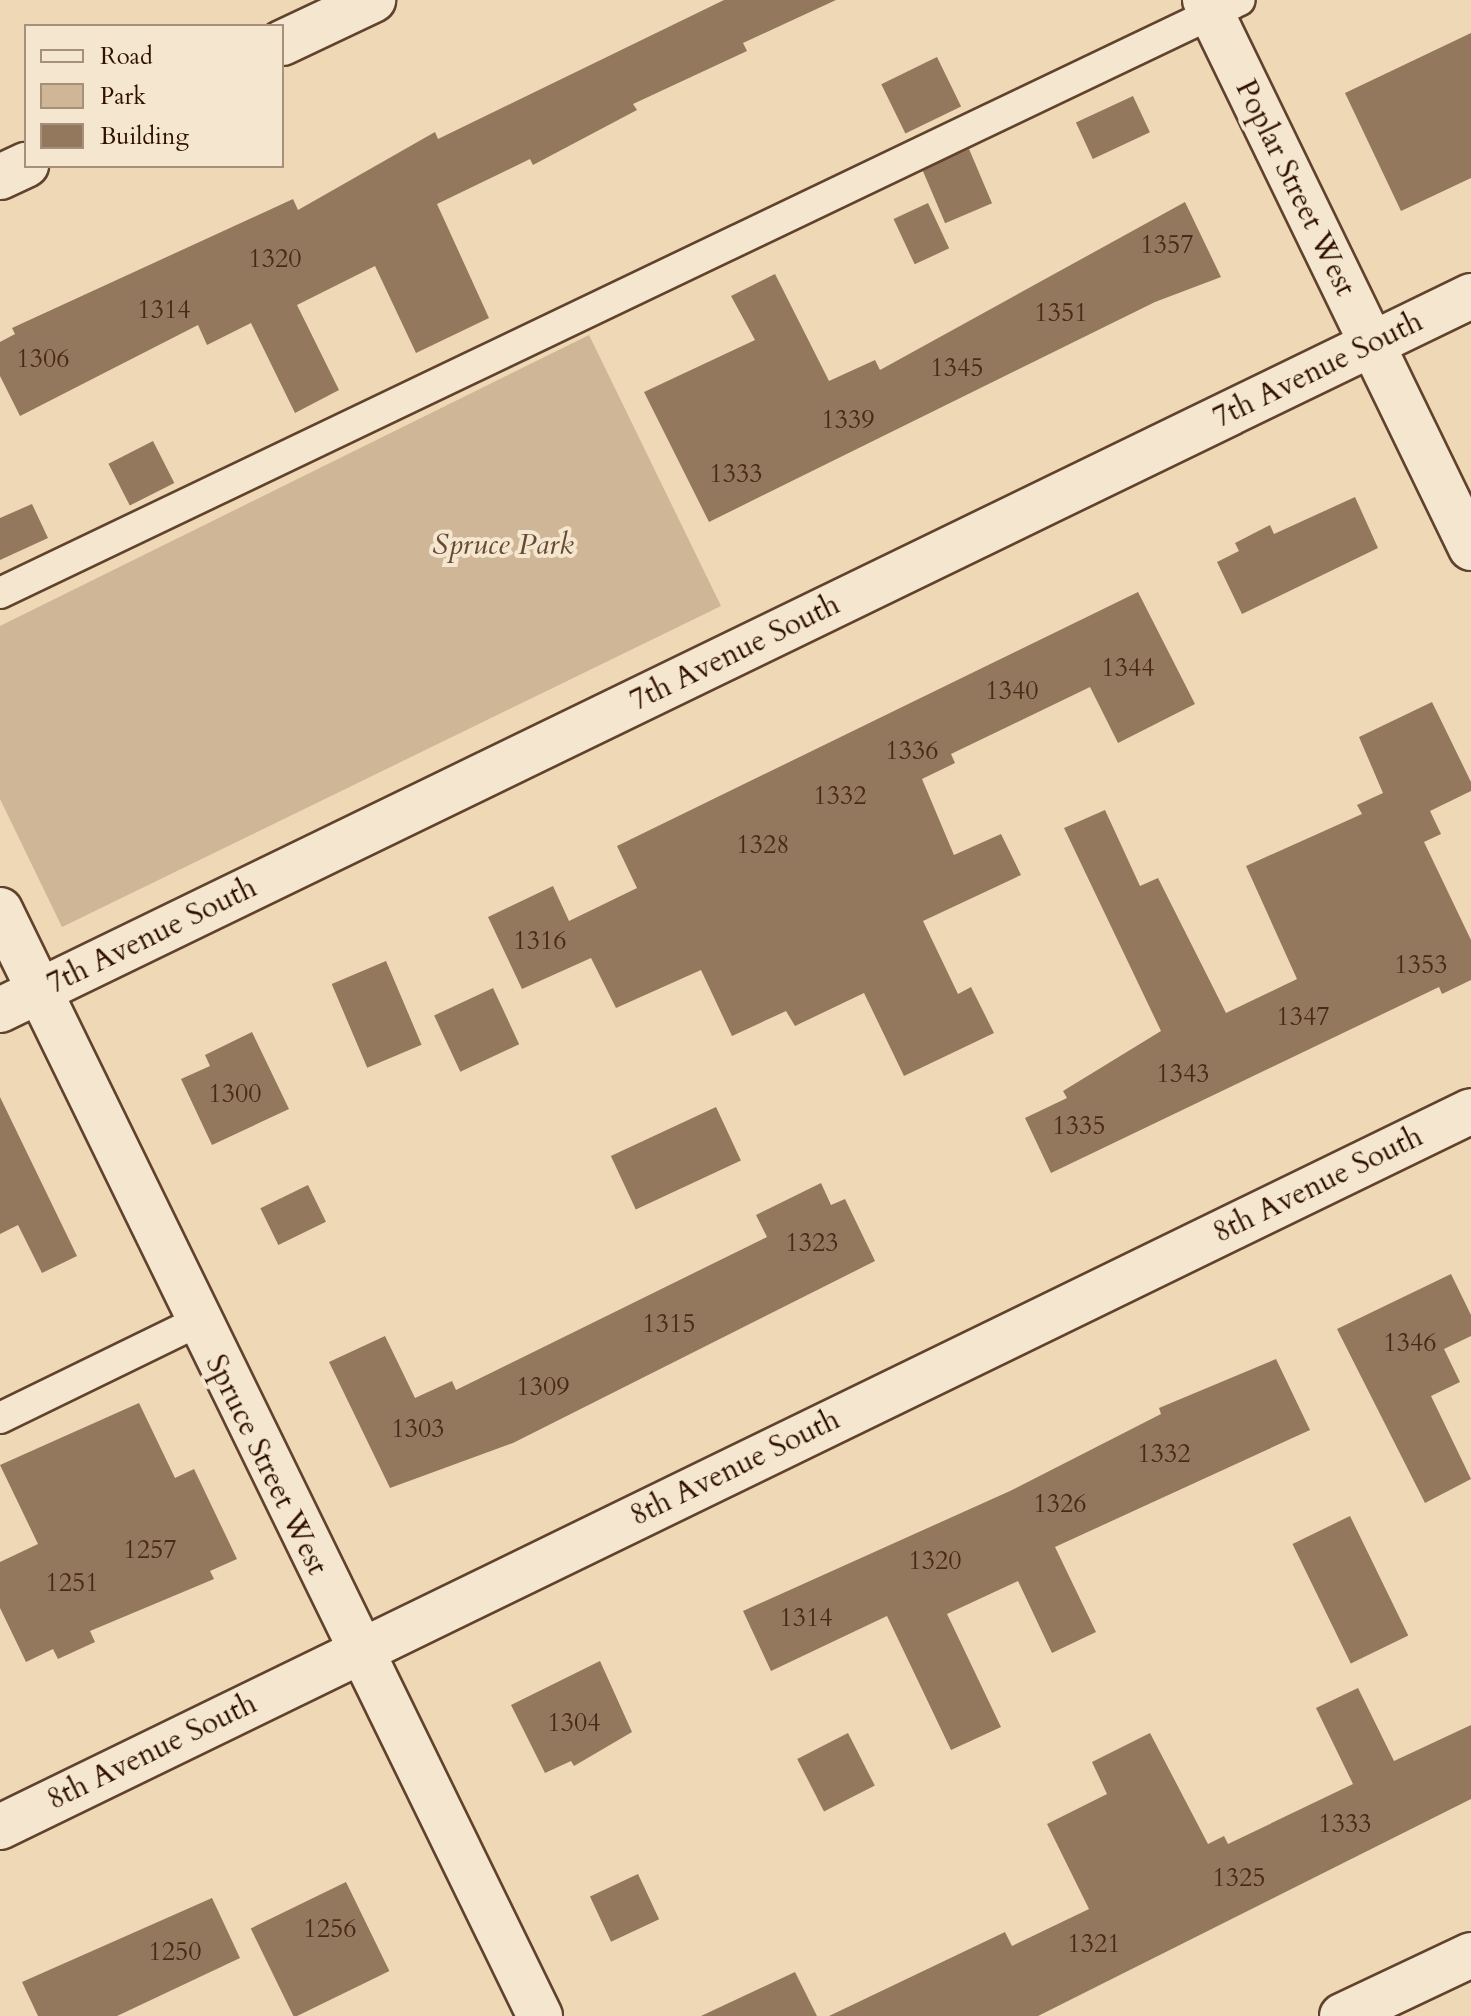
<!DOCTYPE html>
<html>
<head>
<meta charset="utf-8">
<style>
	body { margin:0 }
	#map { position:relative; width:1471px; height:2016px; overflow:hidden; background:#eed8b5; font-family:Cardo,serif }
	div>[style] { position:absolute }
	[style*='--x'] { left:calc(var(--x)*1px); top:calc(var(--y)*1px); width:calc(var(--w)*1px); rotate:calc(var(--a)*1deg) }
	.green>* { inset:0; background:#ceb696 }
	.building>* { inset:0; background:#93785e; transform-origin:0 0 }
	.roads { filter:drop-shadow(2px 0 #60422d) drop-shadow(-2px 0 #60422d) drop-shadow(0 2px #60422d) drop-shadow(0 -2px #60422d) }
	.lane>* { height:30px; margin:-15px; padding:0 15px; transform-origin:15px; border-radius:15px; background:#f4e6cf }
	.street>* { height:44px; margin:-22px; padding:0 22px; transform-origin:22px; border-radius:22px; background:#f4e6cf }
	.secondary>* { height:44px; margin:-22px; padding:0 22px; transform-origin:22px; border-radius:22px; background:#f4e6cf }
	span { translate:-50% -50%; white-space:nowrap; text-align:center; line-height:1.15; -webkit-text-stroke:8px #f4e6cf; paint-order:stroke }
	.number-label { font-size:26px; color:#492a18 }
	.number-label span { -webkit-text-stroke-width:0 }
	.street-label { font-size:30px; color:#301000 }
	.park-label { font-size:30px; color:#674a34; font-style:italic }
	.legend { position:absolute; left:24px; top:24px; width:260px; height:144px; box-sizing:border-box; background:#f4e6cf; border:2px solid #a6907c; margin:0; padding:10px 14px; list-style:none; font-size:24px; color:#301000 }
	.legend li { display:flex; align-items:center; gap:16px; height:40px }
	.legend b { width:40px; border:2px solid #a6907c }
</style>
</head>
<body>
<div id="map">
	<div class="green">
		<i style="clip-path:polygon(589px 335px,721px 606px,62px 927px,0 799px,0 626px)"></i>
	</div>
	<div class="building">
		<i style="clip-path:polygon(724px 0,836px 0,743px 43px,747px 51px,633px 104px,637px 110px,533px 165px,530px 159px,437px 204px,489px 318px,416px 353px,375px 266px,297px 305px,339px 390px,295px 413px,251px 323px,207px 345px,198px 325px,20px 416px,0 376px,0 342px,15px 334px,12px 328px,293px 199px,298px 210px,435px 132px,438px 139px)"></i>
		<i style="clip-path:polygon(1471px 33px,1471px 178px,1401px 211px,1345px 93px)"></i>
		<i style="left:937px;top:57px;width:55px;height:62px;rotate:64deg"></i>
		<i style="left:1133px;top:96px;width:40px;height:63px;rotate:65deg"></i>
		<i style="left:969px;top:149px;width:59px;height:51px;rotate:67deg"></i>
		<i style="clip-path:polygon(1185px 202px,1221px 277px,1155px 302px,709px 522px,644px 392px,755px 340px,731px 296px,775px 274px,829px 381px,875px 360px,880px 370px)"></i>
		<i style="left:928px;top:203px;width:50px;height:38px;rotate:65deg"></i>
		<i style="left:153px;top:441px;width:47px;height:50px;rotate:63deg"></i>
		<i style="clip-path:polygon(1355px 497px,1378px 548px,1242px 614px,1217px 562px,1239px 551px,1235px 543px,1270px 525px,1274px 534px)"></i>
		<i style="clip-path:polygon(32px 504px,48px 538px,0 560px,0 518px)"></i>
		<i style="clip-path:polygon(1138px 592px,1195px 704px,1118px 743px,1090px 687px,951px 754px,955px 763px,922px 779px,954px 855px,1001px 834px,1021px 875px,923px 921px,958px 994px,971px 987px,994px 1033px,904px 1076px,864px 993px,795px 1026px,786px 1011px,732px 1036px,701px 970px,616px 1008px,591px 958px,522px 989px,488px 917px,553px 886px,569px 921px,637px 888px,617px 846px)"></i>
		<i style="clip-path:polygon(1432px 702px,1471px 782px,1471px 791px,1430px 811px,1441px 834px,1424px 842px,1471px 940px,1471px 980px,1442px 994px,1439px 987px,1051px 1173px,1025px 1118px,1067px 1098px,1063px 1091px,1161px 1031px,1064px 828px,1105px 810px,1140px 886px,1158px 878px,1226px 1013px,1297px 979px,1246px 866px,1362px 814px,1357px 805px,1383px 793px,1359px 737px)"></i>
		<i style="left:386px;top:961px;width:91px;height:59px;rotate:67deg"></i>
		<i style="left:493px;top:988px;width:62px;height:65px;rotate:65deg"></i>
		<i style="clip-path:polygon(252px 1032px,289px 1109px,212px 1145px,181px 1079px,210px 1066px,205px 1055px)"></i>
		<i style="clip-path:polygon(0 1097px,77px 1256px,42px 1273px,18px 1225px,0 1234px)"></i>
		<i style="left:716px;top:1107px;width:59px;height:116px;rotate:65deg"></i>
		<i style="clip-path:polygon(821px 1183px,831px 1205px,845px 1199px,875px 1261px,513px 1443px,390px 1488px,329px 1362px,385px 1336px,415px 1398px,452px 1381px,456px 1390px,767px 1237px,756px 1215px)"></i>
		<i style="left:308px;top:1185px;width:41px;height:53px;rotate:64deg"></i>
		<i style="clip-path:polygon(1451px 1274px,1471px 1315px,1471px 1336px,1444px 1349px,1460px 1382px,1431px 1396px,1471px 1479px,1425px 1503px,1337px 1329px)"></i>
		<i style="clip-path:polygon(1276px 1359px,1310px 1430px,1055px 1547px,1096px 1632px,1052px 1653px,1018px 1581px,947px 1614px,1001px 1727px,951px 1750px,887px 1616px,771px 1671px,743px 1611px,1010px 1491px,1161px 1414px,1159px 1408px)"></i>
		<i style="clip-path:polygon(139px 1403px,175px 1478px,194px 1469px,237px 1559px,210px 1571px,214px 1579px,90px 1631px,95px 1642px,58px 1659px,53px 1649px,26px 1662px,0 1608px,0 1562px,38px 1544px,0 1465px)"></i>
		<i style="left:1350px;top:1516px;width:133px;height:64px;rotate:64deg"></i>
		<i style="clip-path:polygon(600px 1661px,632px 1732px,574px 1766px,571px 1761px,545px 1773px,511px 1705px)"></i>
		<i style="clip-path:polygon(1358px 1688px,1394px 1761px,1471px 1725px,1471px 1799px,1038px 2016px,829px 2016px,1005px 1932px,1012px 1946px,1089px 1909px,1047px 1824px,1107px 1794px,1092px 1762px,1150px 1733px,1208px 1844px,1224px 1836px,1228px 1844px,1353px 1784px,1316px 1708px)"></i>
		<i style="left:848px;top:1733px;width:59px;height:57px;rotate:63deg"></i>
		<i style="left:638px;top:1874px;width:50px;height:53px;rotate:65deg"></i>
		<i style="left:346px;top:1882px;width:99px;height:106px;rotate:64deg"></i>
		<i style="clip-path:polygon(212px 1898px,240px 1958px,117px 2016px,38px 2016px,22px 1982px)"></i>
		<i style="clip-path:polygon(795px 1972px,817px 2016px,701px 2016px)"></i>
	</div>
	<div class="roads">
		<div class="lane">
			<i style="--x:0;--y:593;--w:1374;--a:-25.56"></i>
			<i style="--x:0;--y:1418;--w:219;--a:-26"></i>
		</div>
		<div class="street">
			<i style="--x:1205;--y:0;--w:609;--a:64.11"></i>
			<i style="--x:282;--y:43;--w:101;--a:-25.3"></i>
			<i style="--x:0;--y:177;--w:29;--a:-25"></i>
			<i style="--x:0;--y:910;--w:1231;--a:63.98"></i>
			<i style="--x:0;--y:1827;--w:1636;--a:-25.95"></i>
			<i style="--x:1342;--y:2016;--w:143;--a:-25.3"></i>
		</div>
		<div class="secondary">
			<i style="--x:0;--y:1010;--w:1635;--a:-25.89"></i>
		</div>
	</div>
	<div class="number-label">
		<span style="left:1167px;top:245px">1357</span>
		<span style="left:275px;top:259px">1320</span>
		<span style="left:164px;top:310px">1314</span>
		<span style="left:1061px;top:313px">1351</span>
		<span style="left:43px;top:359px">1306</span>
		<span style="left:957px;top:368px">1345</span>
		<span style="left:848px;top:420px">1339</span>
		<span style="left:736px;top:474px">1333</span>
		<span style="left:1128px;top:668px">1344</span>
		<span style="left:1012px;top:691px">1340</span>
		<span style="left:912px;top:751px">1336</span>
		<span style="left:840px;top:796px">1332</span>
		<span style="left:763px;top:845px">1328</span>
		<span style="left:540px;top:941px">1316</span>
		<span style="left:1421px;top:965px">1353</span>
		<span style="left:1303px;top:1017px">1347</span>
		<span style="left:1183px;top:1074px">1343</span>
		<span style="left:235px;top:1094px">1300</span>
		<span style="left:1079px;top:1126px">1335</span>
		<span style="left:812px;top:1243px">1323</span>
		<span style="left:669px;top:1324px">1315</span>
		<span style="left:1410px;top:1343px">1346</span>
		<span style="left:543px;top:1387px">1309</span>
		<span style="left:418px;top:1429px">1303</span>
		<span style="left:1164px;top:1454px">1332</span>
		<span style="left:1060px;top:1504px">1326</span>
		<span style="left:150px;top:1550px">1257</span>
		<span style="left:935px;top:1561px">1320</span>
		<span style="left:72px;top:1583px">1251</span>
		<span style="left:806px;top:1618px">1314</span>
		<span style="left:574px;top:1723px">1304</span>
		<span style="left:1345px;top:1824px">1333</span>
		<span style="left:1239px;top:1878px">1325</span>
		<span style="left:330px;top:1929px">1256</span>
		<span style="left:1094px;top:1944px">1321</span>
		<span style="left:175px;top:1952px">1250</span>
	</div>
	<div class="street-label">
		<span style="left:1295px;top:188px;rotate:64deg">Poplar Street West</span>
		<span style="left:1318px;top:370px;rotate:-26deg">7th Avenue South</span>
		<span style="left:735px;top:653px;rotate:-26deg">7th Avenue South</span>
		<span style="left:152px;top:936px;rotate:-26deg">7th Avenue South</span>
		<span style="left:1318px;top:1185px;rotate:-26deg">8th Avenue South</span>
		<span style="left:266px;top:1465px;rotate:64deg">Spruce Street West</span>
		<span style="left:735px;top:1468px;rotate:-26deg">8th Avenue South</span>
		<span style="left:152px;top:1752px;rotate:-26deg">8th Avenue South</span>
	</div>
	<div class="park-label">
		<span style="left:503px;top:545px">Spruce Park</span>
	</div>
	<ul class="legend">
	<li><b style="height:10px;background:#f4e6cf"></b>Road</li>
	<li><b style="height:22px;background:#ceb696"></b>Park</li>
	<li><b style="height:22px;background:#93785e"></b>Building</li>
	</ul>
</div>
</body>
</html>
